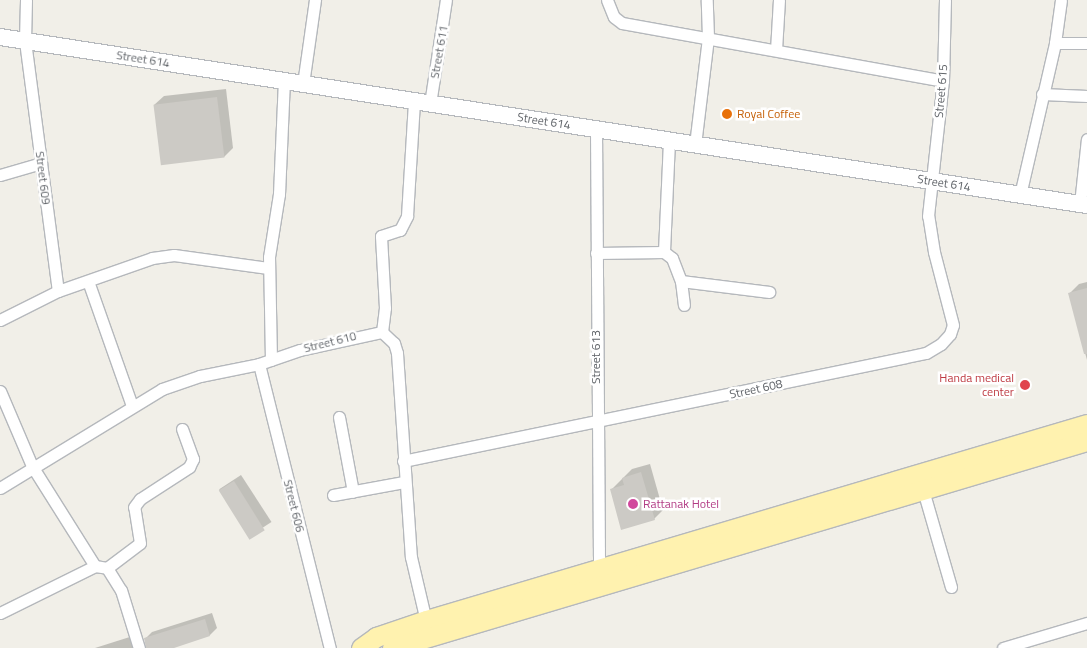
<!DOCTYPE html>
<html>
<head>
<meta charset="utf-8">
<style>
	body { margin:0 }
	#map { position:relative; width:1087px; height:648px; overflow:hidden; background:#f1efe8; font-family:"Titillium Web",sans-serif }
	div>[style] { position:absolute }
	[style*='--x'] { left:calc(var(--x)*1px); top:calc(var(--y)*1px); width:calc(var(--w)*1px); rotate:calc(var(--a)*1deg) }
	.shadow>* { inset:0; background:#0003; transform-origin:0 0 }
	.building>* { inset:0; background:#cccac5; transform-origin:0 0 }
	.roads { filter:drop-shadow(1px 0 #b5b8bc) drop-shadow(-1px 0 #b5b8bc) drop-shadow(0 1px #b5b8bc) drop-shadow(0 -1px #b5b8bc) }
	.street>* { height:11px; margin:-5.5px; padding:0 5.5px; transform-origin:5.5px; border-radius:5.5px; background:#fff }
	.secondary>* { height:16px; margin:-8px; padding:0 8px; transform-origin:8px; border-radius:8px; background:#fff }
	.primary>* { height:19px; margin:-9.5px; padding:0 9.5px; transform-origin:9.5px; border-radius:9.5px; background:#fff2af }
	.dots>* { width:14px; height:14px; translate:-50% -50%; box-sizing:border-box; border:2px solid #fff; border-radius:50% }
	span { translate:-50% -50%; white-space:nowrap; text-align:center; line-height:1.15; -webkit-text-stroke:5px #fff; paint-order:stroke }
	.street-label { font-size:12px; color:#5f6368 }
	.food-label { font-size:12px; color:#c56008 }
	.left { translate:0 -50%; text-align:left }
	.health-label { font-size:12px; color:#be3a42 }
	.right { translate:-100% -50%; text-align:right }
	.hotel-label { font-size:12px; color:#b23c85 }
</style>
</head>
<body>
<div id="map">
	<div class="shadow">
		<i style="clip-path:polygon(226px 89px,233px 148px,224px 157px,154px 105px,164px 96px)"></i>
		<i style="clip-path:polygon(1087px 282px,1087px 360px,1069px 294px,1079px 284px)"></i>
		<i style="clip-path:polygon(650px 464px,663px 510px,654px 519px,611px 490px,632px 469px)"></i>
		<i style="left:241px;top:475px;width:56px;height:26px;rotate:57deg"></i>
		<i style="clip-path:polygon(212px 613px,217px 628px,210px 635px,170px 648px,147px 648px,145px 639px,152px 632px)"></i>
		<i style="clip-path:polygon(136px 635px,144px 648px,95px 648px)"></i>
	</div>
	<div class="building">
		<i style="left:217px;top:97px;width:61px;height:64px;rotate:83deg"></i>
		<i style="clip-path:polygon(1087px 288px,1087px 354px,1084px 354px,1068px 293px)"></i>
		<i style="clip-path:polygon(641px 472px,655px 520px,621px 530px,610px 489px,624px 485px,622px 478px)"></i>
		<i style="left:234px;top:481px;width:58px;height:18px;rotate:58deg"></i>
		<i style="clip-path:polygon(205px 619px,210px 636px,174px 648px,146px 648px,144px 638px)"></i>
	</div>
	<div class="roads">
		<div class="street">
			<i style="--x:26;--y:0;--w:41;--a:91.4"></i>
			<i style="--x:25;--y:41;--w:252;--a:82.5"></i>
			<i style="--x:607;--y:0;--w:18;--a:68"></i>
			<i style="--x:614;--y:17;--w:10;--a:37"></i>
			<i style="--x:622;--y:23;--w:326;--a:10.2"></i>
			<i style="--x:1055;--y:43;--w:32;--a:0"></i>
			<i style="--x:776;--y:50;--w:50;--a:-86.6"></i>
			<i style="--x:303;--y:84;--w:85;--a:-81.9"></i>
			<i style="--x:1042;--y:94;--w:45;--a:2.5"></i>
			<i style="--x:430;--y:104;--w:105;--a:-81.3"></i>
			<i style="--x:596;--y:129;--w:444;--a:89.6"></i>
			<i style="--x:669;--y:141;--w:111;--a:92.6"></i>
			<i style="--x:664;--y:252;--w:10;--a:37"></i>
			<i style="--x:672;--y:258;--w:25;--a:69"></i>
			<i style="--x:681;--y:281;--w:24;--a:83"></i>
			<i style="--x:695;--y:145;--w:109;--a:-83.1"></i>
			<i style="--x:708;--y:37;--w:37;--a:-92"></i>
			<i style="--x:0;--y:175;--w:43;--a:-16.3"></i>
			<i style="--x:1020;--y:195;--w:156;--a:-77"></i>
			<i style="--x:1055;--y:43;--w:43;--a:-82.1"></i>
			<i style="--x:1080;--y:204;--w:65;--a:-83.9"></i>
			<i style="--x:596;--y:253;--w:68;--a:-0.8"></i>
			<i style="--x:88;--y:281;--w:133;--a:70.6"></i>
			<i style="--x:681;--y:281;--w:89;--a:7.1"></i>
			<i style="--x:0;--y:320;--w:65;--a:-26.6"></i>
			<i style="--x:58;--y:291;--w:100;--a:-19.3"></i>
			<i style="--x:152;--y:258;--w:22;--a:-8"></i>
			<i style="--x:174;--y:255;--w:95;--a:7.9"></i>
			<i style="--x:382;--y:332;--w:24;--a:-83"></i>
			<i style="--x:385;--y:308;--w:72;--a:-93.2"></i>
			<i style="--x:381;--y:236;--w:20;--a:-18"></i>
			<i style="--x:400;--y:230;--w:16;--a:-63"></i>
			<i style="--x:407;--y:216;--w:115;--a:-86.5"></i>
			<i style="--x:271;--y:360;--w:103;--a:-91.1"></i>
			<i style="--x:269;--y:257;--w:64;--a:-81"></i>
			<i style="--x:279;--y:194;--w:113;--a:-87.5"></i>
			<i style="--x:259;--y:364;--w:293;--a:76"></i>
			<i style="--x:0;--y:391;--w:82;--a:66.9"></i>
			<i style="--x:32;--y:466;--w:118;--a:57.8"></i>
			<i style="--x:339;--y:417;--w:76;--a:79.4"></i>
			<i style="--x:403;--y:461;--w:534;--a:-11.67"></i>
			<i style="--x:926;--y:353;--w:17;--a:-31"></i>
			<i style="--x:941;--y:344;--w:13;--a:-48"></i>
			<i style="--x:950;--y:334;--w:9;--a:-72"></i>
			<i style="--x:953;--y:325;--w:75;--a:-104.6"></i>
			<i style="--x:934;--y:252;--w:36;--a:-99"></i>
			<i style="--x:928;--y:216;--w:136;--a:-83.7"></i>
			<i style="--x:943;--y:81;--w:81;--a:-88.6"></i>
			<i style="--x:0;--y:488;--w:190;--a:-31.4"></i>
			<i style="--x:162;--y:389;--w:40;--a:-18.9"></i>
			<i style="--x:200;--y:376;--w:60;--a:-11.5"></i>
			<i style="--x:259;--y:364;--w:43;--a:-18.9"></i>
			<i style="--x:300;--y:350;--w:84;--a:-12.4"></i>
			<i style="--x:382;--y:332;--w:16;--a:43"></i>
			<i style="--x:394;--y:343;--w:10;--a:73"></i>
			<i style="--x:397;--y:353;--w:204;--a:86.1"></i>
			<i style="--x:411;--y:557;--w:70;--a:76.8"></i>
			<i style="--x:923;--y:490;--w:101;--a:73.9"></i>
			<i style="--x:333;--y:495;--w:72;--a:-10.4"></i>
			<i style="--x:107;--y:568;--w:26;--a:58"></i>
			<i style="--x:121;--y:590;--w:61;--a:72.8"></i>
			<i style="--x:0;--y:613;--w:106;--a:-26.3"></i>
			<i style="--x:95;--y:566;--w:12;--a:9"></i>
			<i style="--x:107;--y:568;--w:41;--a:-37.1"></i>
			<i style="--x:140;--y:543;--w:36;--a:-99"></i>
			<i style="--x:134;--y:507;--w:10;--a:-53"></i>
			<i style="--x:140;--y:499;--w:59;--a:-33.1"></i>
			<i style="--x:189;--y:467;--w:9;--a:-63"></i>
			<i style="--x:193;--y:459;--w:32;--a:-110"></i>
			<i style="--x:1003;--y:648;--w:88;--a:-16.6"></i>
		</div>
		<div class="secondary">
			<i style="--x:0;--y:37;--w:1100;--a:8.79"></i>
		</div>
		<div class="primary">
			<i style="--x:361;--y:648;--w:19;--a:-36"></i>
			<i style="--x:376;--y:637;--w:53;--a:-18.8"></i>
			<i style="--x:426;--y:620;--w:689;--a:-16.52"></i>
			<i style="--x:392;--y:648;--w:725;--a:-16.59"></i>
		</div>
	</div>
	<div class="dots">
		<i style="left:727px;top:114px;background:#e8710a"></i>
		<i style="left:1025px;top:385px;background:#e0444e"></i>
		<i style="left:633px;top:504px;background:#d1479c"></i>
	</div>
	<div class="street-label">
		<span style="left:439px;top:52px;rotate:-80deg">Street 611</span>
		<span style="left:143px;top:59px;rotate:9deg">Street 614</span>
		<span style="left:941px;top:91px;rotate:-85deg">Street 615</span>
		<span style="left:544px;top:121px;rotate:9deg">Street 614</span>
		<span style="left:43px;top:178px;rotate:83deg">Street 609</span>
		<span style="left:944px;top:183px;rotate:9deg">Street 614</span>
		<span style="left:330px;top:342px;rotate:-14deg">Street 610</span>
		<span style="left:596px;top:357px;rotate:-90deg">Street 613</span>
		<span style="left:756px;top:389px;rotate:-12deg">Street 608</span>
		<span style="left:294px;top:506px;rotate:76deg">Street 606</span>
	</div>
	<div class="food-label">
		<span class="left" style="left:737px;top:114px">Royal Coffee</span>
	</div>
	<div class="health-label">
		<span class="right" style="left:1014px;top:385px">Handa medical<br>center</span>
	</div>
	<div class="hotel-label">
		<span class="left" style="left:643px;top:504px">Rattanak Hotel</span>
	</div>
</div>
</body>
</html>
